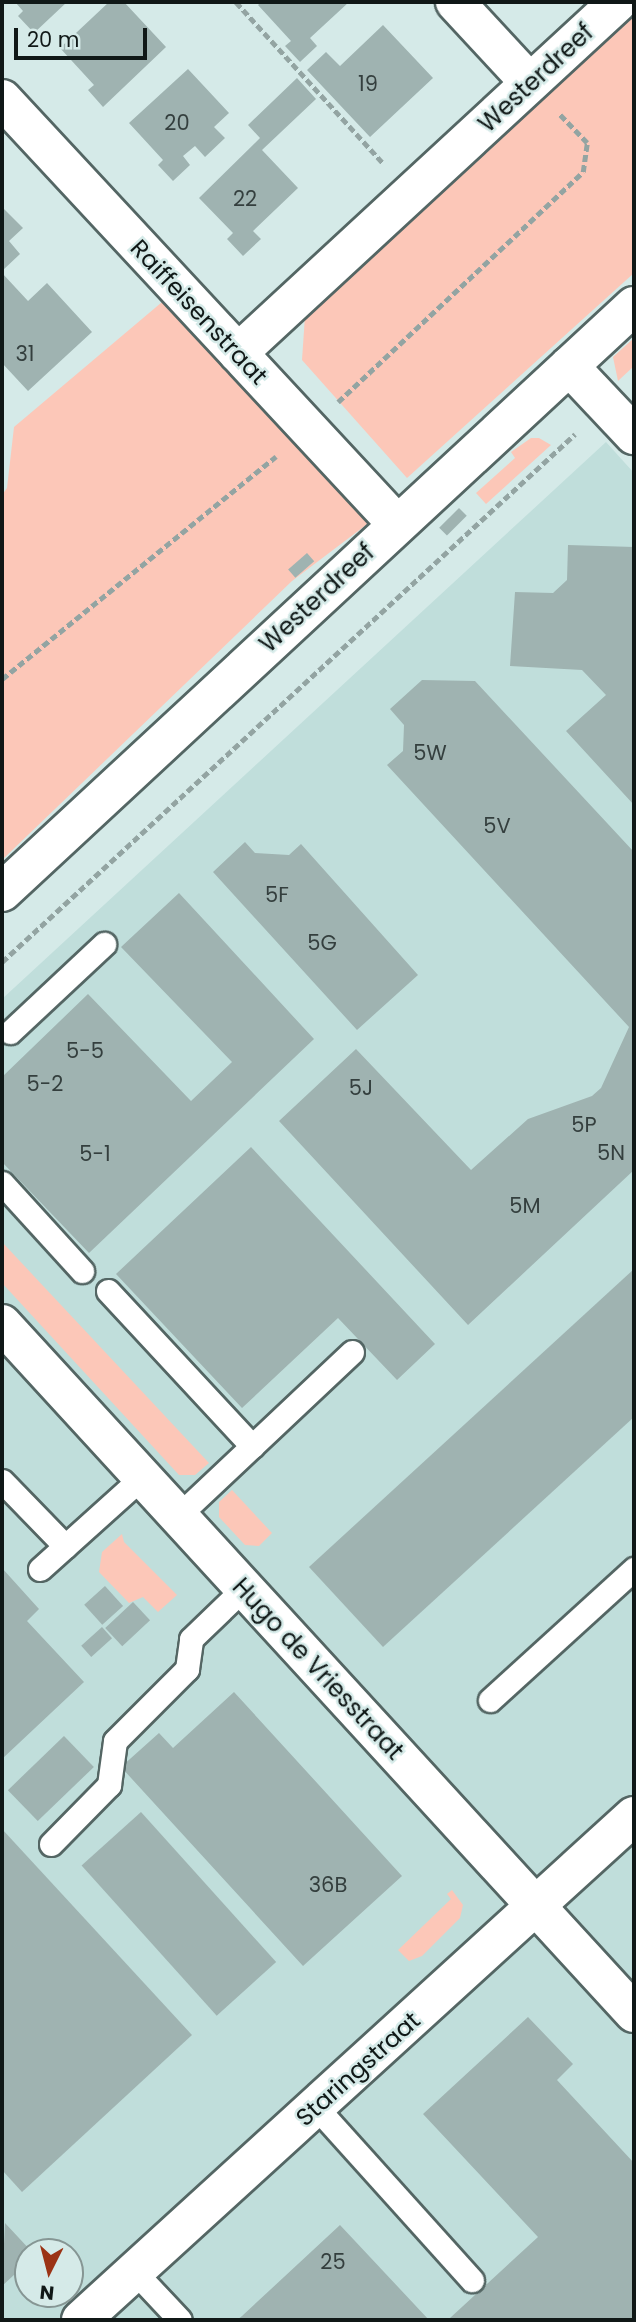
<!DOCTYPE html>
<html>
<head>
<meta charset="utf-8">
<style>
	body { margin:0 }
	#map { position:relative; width:636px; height:2322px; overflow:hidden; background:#d5eae8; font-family:Poppins,sans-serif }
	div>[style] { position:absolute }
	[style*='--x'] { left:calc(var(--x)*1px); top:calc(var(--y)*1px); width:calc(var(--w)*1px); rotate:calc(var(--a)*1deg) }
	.built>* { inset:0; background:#c0dedb }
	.green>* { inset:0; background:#fcc7b8 }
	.building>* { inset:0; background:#9fb3b1; transform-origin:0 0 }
	.path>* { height:4.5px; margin-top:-2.25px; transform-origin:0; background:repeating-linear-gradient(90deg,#93a4a2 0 7px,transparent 0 10.5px) }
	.roads { filter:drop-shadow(2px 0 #546664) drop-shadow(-2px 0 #546664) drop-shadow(0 2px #546664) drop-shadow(0 -2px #546664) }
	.service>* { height:23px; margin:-11.5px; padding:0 11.5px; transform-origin:11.5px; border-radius:11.5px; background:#fff }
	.minor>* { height:38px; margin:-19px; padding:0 19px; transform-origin:19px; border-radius:19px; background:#fff }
	.tertiary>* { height:38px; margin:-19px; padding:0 19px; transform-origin:19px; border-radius:19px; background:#fff }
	span { translate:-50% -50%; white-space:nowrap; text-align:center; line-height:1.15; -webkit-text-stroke:5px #d5eae8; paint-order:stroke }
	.number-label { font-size:21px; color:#343f3e }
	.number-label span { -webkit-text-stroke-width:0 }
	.street-label { font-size:24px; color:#101817 }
	.frame { position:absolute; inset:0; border:4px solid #101817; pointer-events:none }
	.north { position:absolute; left:14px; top:2238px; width:70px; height:70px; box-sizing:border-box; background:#d5eae8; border:2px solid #869694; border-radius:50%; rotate:186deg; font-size:19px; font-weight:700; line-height:28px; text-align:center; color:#101817 }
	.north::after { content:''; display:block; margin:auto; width:24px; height:32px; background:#9b3315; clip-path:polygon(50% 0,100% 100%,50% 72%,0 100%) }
	.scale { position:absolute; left:14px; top:28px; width:133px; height:32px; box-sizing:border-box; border:4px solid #101817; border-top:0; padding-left:9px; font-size:21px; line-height:24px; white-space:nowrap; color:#101817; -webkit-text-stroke:5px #d5eae8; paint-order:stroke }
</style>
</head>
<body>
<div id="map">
	<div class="built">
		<i style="clip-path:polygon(evenodd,606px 442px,634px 473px,634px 2320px,2px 2320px,2px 999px,606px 442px,28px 2252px,70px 2252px,70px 2294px,28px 2294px,28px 2252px)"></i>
	</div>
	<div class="green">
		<i style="clip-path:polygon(634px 14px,634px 273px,407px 478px,302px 360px,305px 316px)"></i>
		<i style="clip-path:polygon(168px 297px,370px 522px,292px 581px,2px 860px,2px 495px,7px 488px,14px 427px)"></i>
		<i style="clip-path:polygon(634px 338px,634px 366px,618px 381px,613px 357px)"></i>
		<i style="clip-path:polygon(539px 438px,551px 445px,486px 504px,476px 493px,515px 458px,511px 452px,531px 438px)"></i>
		<i style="clip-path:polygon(2px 1242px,209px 1463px,195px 1475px,179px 1475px,2px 1283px)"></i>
		<i style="clip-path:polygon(232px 1490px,272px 1533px,259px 1546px,245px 1545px,219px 1517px,219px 1502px)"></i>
		<i style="clip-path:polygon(122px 1534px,124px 1542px,177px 1595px,158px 1612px,143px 1597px,129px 1603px,99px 1572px,102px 1552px)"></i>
		<i style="clip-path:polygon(452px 1890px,463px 1905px,460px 1918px,422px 1956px,409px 1961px,398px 1950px,451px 1899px,447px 1894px)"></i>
	</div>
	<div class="building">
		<i style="clip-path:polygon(15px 2px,67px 2px,34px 33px,18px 16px,23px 11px)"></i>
		<i style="clip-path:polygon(109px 2px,124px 2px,166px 47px,103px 107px,88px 90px,94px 85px,60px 48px)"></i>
		<i style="clip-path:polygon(261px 2px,349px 2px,310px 38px,317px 46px,300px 62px,285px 46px,291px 41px,258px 5px)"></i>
		<i style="clip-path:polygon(383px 25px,433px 78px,370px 137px,307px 70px,326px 52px,340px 66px)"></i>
		<i style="clip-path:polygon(188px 69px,229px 113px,214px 127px,225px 138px,205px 157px,195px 146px,183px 156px,190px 165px,173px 181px,158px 165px,163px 160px,129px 123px)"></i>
		<i style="clip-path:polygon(297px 78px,316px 99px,262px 150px,298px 188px,253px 231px,261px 239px,243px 256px,227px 239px,233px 233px,199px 198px,260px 138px,248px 125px)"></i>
		<i style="clip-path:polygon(2px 207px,23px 228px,9px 241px,20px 254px,2px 271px)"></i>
		<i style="clip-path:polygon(2px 273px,28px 301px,47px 283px,92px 332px,28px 391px,2px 363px)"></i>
		<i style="left:459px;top:508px;width:11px;height:28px;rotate:45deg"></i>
		<i style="clip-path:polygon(568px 545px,634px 547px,634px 805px,566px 731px,606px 695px,582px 670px,510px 666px,515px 592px,553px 593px,567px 580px)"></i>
		<i style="left:307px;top:553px;width:11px;height:25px;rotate:49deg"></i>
		<i style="clip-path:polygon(422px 680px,475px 681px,634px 852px,634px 1170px,468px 1325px,279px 1121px,356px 1049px,471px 1170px,528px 1119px,592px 1096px,601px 1088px,629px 1027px,387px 765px,403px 751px,404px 725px,390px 709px)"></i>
		<i style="clip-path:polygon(245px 842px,255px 853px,289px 855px,301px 844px,418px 975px,357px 1030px,213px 872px)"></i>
		<i style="clip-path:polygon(179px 893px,314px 1039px,89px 1253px,2px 1162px,2px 1077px,88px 994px,191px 1101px,232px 1062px,121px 947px)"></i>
		<i style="clip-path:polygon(251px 1147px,435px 1344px,397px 1380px,338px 1318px,242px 1408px,116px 1274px)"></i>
		<i style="clip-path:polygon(634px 1269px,634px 1417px,383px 1647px,309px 1567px)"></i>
		<i style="clip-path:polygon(2px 1568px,39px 1609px,27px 1621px,84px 1682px,2px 1759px)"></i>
		<i style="left:105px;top:1586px;width:27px;height:28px;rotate:48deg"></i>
		<i style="left:133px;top:1602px;width:25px;height:38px;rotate:47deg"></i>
		<i style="left:102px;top:1627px;width:15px;height:28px;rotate:48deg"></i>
		<i style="clip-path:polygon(234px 1692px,402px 1876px,303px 1966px,121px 1767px,159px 1733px,173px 1748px)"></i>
		<i style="left:64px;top:1736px;width:43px;height:78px;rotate:46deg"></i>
		<i style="left:141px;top:1812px;width:202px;height:80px;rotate:48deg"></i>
		<i style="clip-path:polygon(2px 1829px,192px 2035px,22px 2192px,2px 2170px)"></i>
		<i style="clip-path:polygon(528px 2017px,573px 2064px,557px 2080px,634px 2163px,634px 2320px,450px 2318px,538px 2237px,423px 2114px)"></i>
		<i style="clip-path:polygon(5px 2223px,32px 2252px,28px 2252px,28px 2262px,2px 2286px)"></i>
		<i style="clip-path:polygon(340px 2225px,429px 2320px,237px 2320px,242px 2316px)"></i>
	</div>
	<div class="path">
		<i style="--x:236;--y:2;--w:219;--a:47.6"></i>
		<i style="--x:338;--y:402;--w:336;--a:-43.2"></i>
		<i style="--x:583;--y:172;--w:29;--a:-82"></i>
		<i style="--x:587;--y:143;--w:40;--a:-134"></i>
		<i style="--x:2;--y:679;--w:353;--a:-39.1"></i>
		<i style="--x:2;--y:962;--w:779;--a:-42.66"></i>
	</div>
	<div class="roads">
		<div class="service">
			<i style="--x:10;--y:1032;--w:129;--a:-43.1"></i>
			<i style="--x:2;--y:1183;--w:119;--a:47.7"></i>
			<i style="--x:108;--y:1291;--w:212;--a:47.1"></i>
			<i style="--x:2;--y:1481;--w:91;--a:45.9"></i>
			<i style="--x:178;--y:1516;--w:239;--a:-43.3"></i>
			<i style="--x:40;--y:1569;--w:137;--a:-42"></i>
			<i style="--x:490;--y:1700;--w:195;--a:-42.3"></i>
			<i style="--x:51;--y:1844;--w:83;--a:-45.5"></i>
			<i style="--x:109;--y:1785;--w:44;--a:-82.2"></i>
			<i style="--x:115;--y:1741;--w:102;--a:-45"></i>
			<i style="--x:187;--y:1669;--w:30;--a:-82"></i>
			<i style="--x:191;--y:1639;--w:74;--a:-43.9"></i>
			<i style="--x:316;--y:2107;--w:233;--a:48"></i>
			<i style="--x:134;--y:2271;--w:67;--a:46.8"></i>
		</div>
		<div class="minor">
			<i style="--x:455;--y:2;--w:110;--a:47.2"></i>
			<i style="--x:2;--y:99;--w:580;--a:47.1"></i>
			<i style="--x:238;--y:353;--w:517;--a:-42.73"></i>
			<i style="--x:569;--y:366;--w:95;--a:46.7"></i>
			<i style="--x:2;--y:1324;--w:935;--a:47.47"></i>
			<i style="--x:81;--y:2320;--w:748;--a:-42.35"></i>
		</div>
		<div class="tertiary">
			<i style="--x:2;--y:892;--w:862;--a:-42.84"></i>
		</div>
	</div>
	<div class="number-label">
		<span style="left:368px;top:84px">19</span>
		<span style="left:177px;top:123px">20</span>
		<span style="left:245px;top:199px">22</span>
		<span style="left:25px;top:354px">31</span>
		<span style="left:430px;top:753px">5W</span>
		<span style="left:497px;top:826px">5V</span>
		<span style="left:277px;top:895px">5F</span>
		<span style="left:322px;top:943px">5G</span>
		<span style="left:85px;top:1051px">5-5</span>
		<span style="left:45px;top:1084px">5-2</span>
		<span style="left:361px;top:1088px">5J</span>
		<span style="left:584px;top:1125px">5P</span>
		<span style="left:611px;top:1153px">5N</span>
		<span style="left:95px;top:1154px">5-1</span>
		<span style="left:525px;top:1206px">5M</span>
		<span style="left:328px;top:1885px">36B</span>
		<span style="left:333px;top:2262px">25</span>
	</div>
	<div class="street-label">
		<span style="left:536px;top:78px;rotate:-43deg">Westerdreef</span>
		<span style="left:199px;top:312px;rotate:47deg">Raiffeisenstraat</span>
		<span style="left:317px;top:598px;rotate:-43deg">Westerdreef</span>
		<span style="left:318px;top:1669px;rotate:47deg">Hugo de Vriesstraat</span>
		<span style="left:358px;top:2069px;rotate:-42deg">Staringstraat</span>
	</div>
	<div class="frame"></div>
	<div class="north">N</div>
	<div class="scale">20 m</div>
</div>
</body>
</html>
